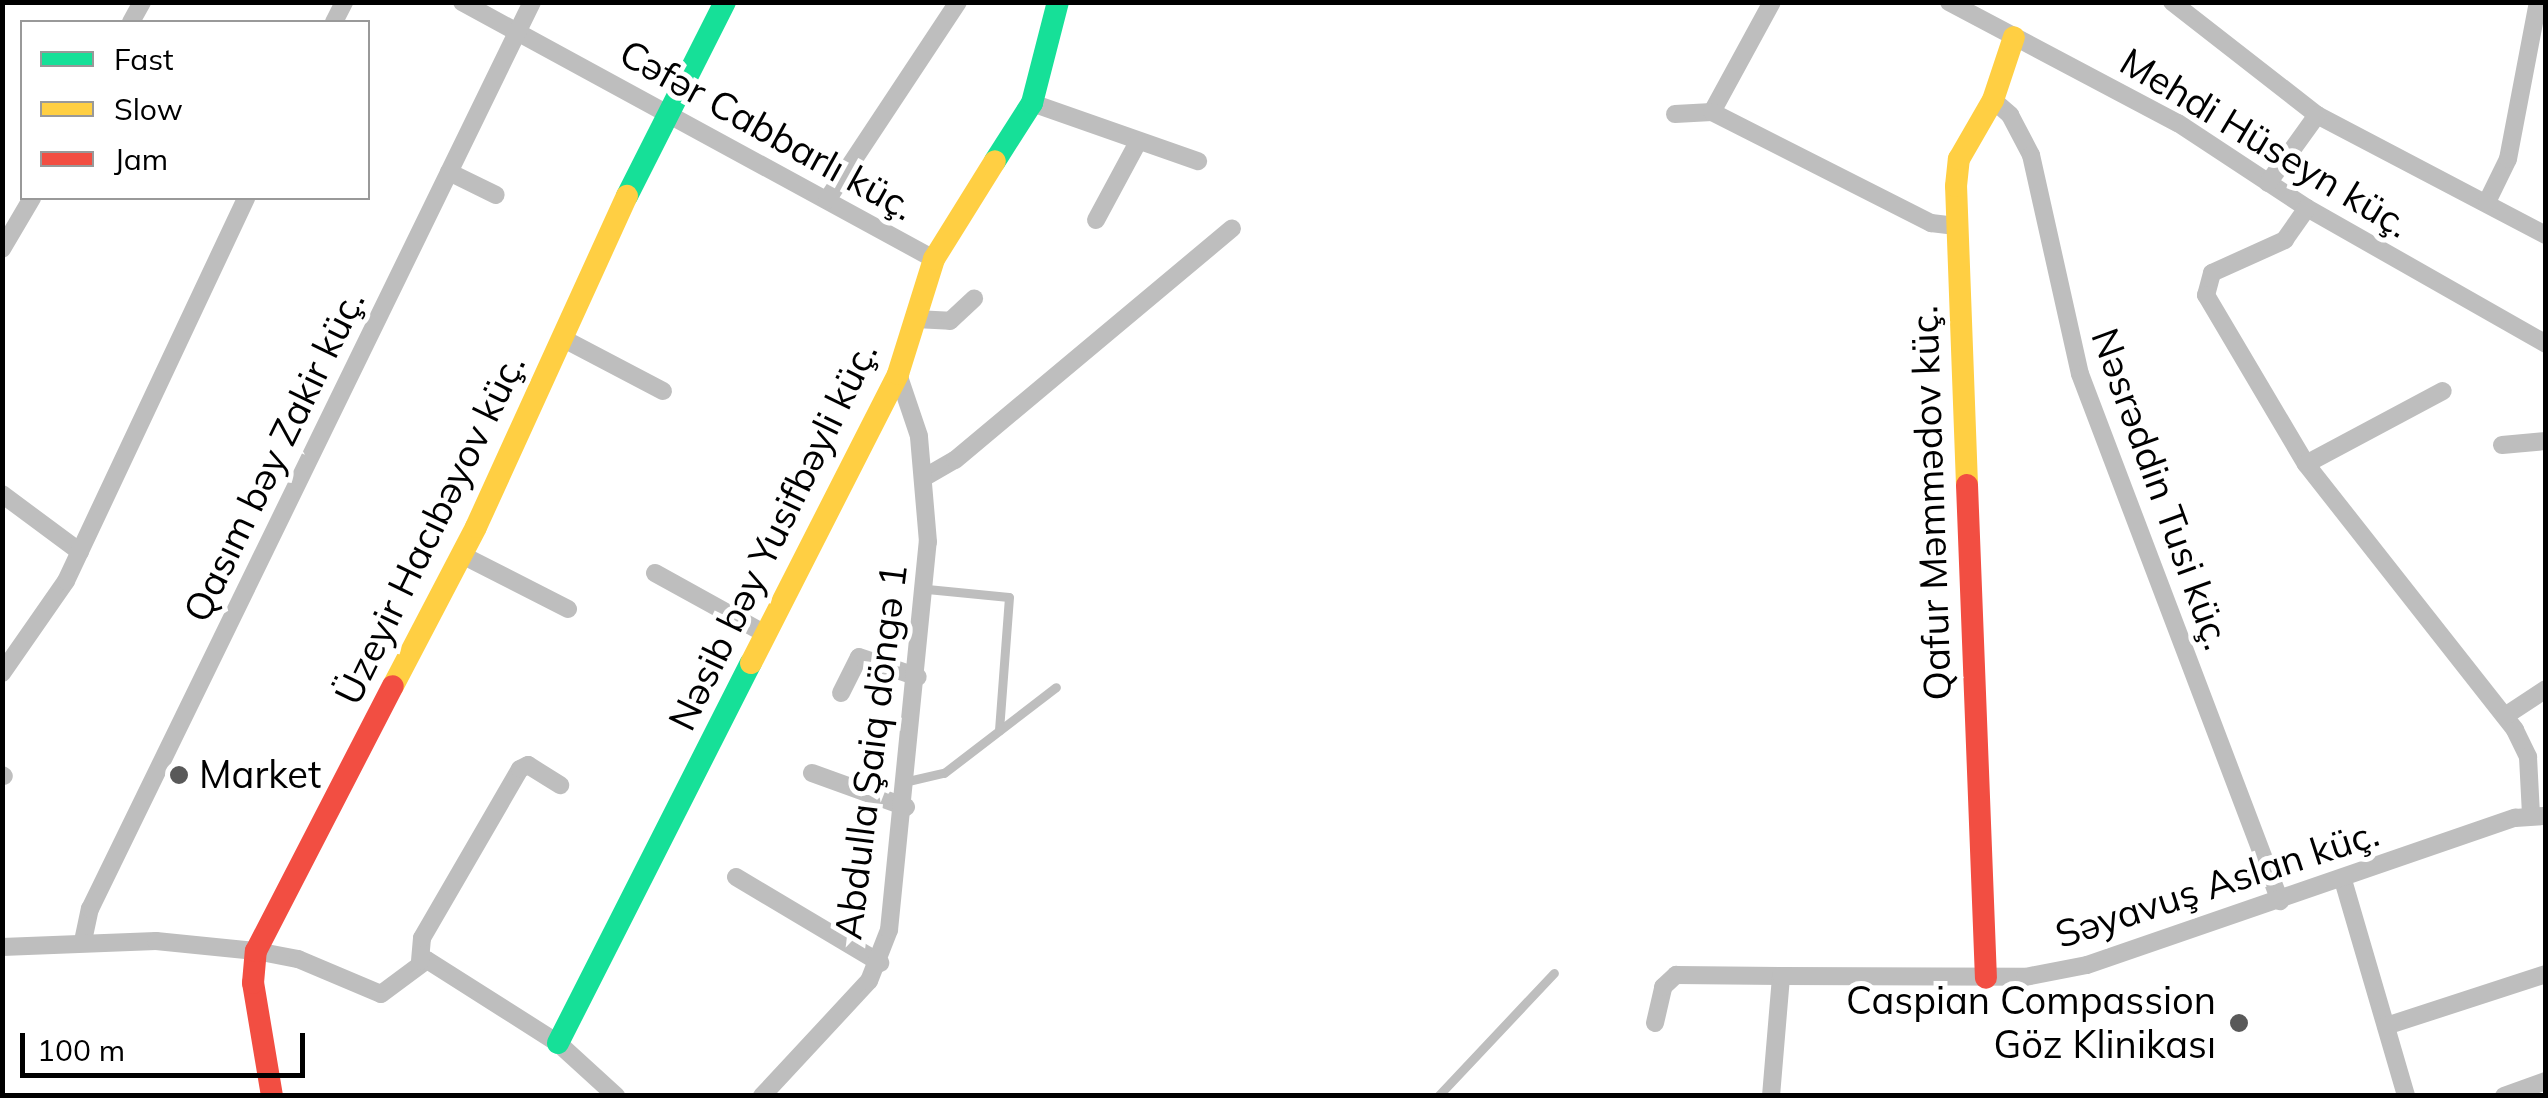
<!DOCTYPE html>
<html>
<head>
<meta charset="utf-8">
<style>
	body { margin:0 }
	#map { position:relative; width:2548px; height:1098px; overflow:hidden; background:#fff; font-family:Mulish,sans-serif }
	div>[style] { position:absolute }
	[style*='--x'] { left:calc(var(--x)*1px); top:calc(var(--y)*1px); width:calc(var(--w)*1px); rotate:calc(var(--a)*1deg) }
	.lane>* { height:9px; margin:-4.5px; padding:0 4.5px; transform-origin:4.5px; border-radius:4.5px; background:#bebebe }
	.street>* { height:18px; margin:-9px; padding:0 9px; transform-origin:9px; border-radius:9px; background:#bebebe }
	.fast>* { height:22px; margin:-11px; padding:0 11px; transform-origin:11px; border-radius:11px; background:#16e098 }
	.slow>* { height:22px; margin:-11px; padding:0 11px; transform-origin:11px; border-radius:11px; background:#ffcf43 }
	.jam>* { height:22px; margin:-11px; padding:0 11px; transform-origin:11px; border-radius:11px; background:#f24e42 }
	.dots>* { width:28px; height:28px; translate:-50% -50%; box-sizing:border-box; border:5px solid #fff; border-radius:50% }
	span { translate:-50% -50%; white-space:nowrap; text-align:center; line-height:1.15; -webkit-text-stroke:10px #fff; paint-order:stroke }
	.street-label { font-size:38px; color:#000 }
	.poi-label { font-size:38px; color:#000 }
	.left { translate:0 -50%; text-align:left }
	.right { translate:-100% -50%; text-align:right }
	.frame { position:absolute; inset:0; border:5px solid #000; pointer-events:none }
	.legend { position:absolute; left:20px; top:20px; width:350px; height:180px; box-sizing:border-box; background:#fff; border:2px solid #999; margin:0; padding:12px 18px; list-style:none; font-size:30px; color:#000 }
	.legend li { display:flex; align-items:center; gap:20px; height:50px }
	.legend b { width:50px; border:2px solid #999 }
	.scale { position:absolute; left:20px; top:1033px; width:285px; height:45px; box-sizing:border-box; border:5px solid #000; border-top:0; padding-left:12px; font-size:30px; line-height:35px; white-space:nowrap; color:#000; -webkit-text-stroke:8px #fff; paint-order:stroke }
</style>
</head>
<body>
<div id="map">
	<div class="lane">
		<i style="--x:927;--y:589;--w:82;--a:5.6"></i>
		<i style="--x:1009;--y:597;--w:134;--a:94.3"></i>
		<i style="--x:908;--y:781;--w:37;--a:-13"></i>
		<i style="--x:944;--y:773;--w:141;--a:-37.5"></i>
		<i style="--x:1438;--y:1096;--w:169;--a:-46.7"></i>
	</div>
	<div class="street">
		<i style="--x:462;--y:2;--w:537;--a:28.57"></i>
		<i style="--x:1949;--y:2;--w:259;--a:27.9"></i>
		<i style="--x:2178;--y:123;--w:154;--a:33.4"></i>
		<i style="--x:2307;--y:208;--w:275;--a:29.6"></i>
		<i style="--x:2172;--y:2;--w:184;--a:37.9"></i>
		<i style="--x:2317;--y:115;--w:259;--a:27.7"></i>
		<i style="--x:131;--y:22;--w:23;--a:-61"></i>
		<i style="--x:334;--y:22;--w:22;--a:-63"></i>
		<i style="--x:1993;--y:100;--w:23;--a:41"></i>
		<i style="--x:2010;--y:115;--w:45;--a:62.3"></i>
		<i style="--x:2031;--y:155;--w:224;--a:77.4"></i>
		<i style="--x:2080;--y:374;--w:564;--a:69.22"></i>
		<i style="--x:1032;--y:103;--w:176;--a:19.3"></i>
		<i style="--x:1712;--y:112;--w:125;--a:-61.4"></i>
		<i style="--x:1675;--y:114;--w:37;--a:-3"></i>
		<i style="--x:1712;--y:112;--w:246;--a:26.9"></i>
		<i style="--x:1931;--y:223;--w:23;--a:7"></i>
		<i style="--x:449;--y:172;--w:52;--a:26.1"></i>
		<i style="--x:2268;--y:183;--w:84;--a:-54.2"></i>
		<i style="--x:827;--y:200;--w:237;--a:-56.5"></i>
		<i style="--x:2487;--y:202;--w:48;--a:-64"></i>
		<i style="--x:2508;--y:159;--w:160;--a:-79.2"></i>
		<i style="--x:2307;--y:208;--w:39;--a:125"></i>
		<i style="--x:2285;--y:240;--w:80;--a:155.7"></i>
		<i style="--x:2212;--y:273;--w:23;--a:105"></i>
		<i style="--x:2206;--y:295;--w:196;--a:59.4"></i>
		<i style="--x:2306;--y:464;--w:338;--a:51.8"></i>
		<i style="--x:2515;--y:730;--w:30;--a:64"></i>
		<i style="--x:2528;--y:757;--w:58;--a:87"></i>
		<i style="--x:1096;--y:220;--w:86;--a:-61.7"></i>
		<i style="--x:2;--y:249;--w:59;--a:-59.5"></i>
		<i style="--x:915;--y:319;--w:35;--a:3"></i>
		<i style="--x:950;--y:321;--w:33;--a:-43"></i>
		<i style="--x:562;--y:338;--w:114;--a:27.7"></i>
		<i style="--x:2502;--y:445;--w:44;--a:-5.2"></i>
		<i style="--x:2306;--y:464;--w:155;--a:-28.1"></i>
		<i style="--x:925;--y:477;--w:34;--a:-30"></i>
		<i style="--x:955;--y:460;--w:361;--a:-39.9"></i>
		<i style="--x:2;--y:494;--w:97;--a:36.6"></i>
		<i style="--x:462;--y:555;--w:119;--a:27"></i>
		<i style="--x:655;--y:573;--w:122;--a:28.9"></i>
		<i style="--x:2;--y:673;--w:112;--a:-55.2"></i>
		<i style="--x:66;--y:581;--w:423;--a:-64.8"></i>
		<i style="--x:841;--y:693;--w:40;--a:-63.4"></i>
		<i style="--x:859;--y:657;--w:62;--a:18.7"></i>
		<i style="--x:2505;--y:716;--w:49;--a:-33.4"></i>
		<i style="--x:812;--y:773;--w:100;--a:19.9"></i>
		<i style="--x:2;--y:775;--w:2;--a:27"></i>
		<i style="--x:736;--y:877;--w:168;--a:30.8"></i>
		<i style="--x:2343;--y:880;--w:225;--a:73.7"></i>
		<i style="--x:83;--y:941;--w:33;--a:-78"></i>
		<i style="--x:90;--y:909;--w:1009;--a:-64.02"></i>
		<i style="--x:2;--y:947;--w:154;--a:-2.2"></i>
		<i style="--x:156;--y:941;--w:100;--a:5.7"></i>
		<i style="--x:256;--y:951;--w:43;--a:10.8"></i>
		<i style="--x:298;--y:959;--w:90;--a:22.9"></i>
		<i style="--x:381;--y:994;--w:57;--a:-36.5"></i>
		<i style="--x:427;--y:960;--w:155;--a:32.4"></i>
		<i style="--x:558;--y:1043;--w:79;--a:42.4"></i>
		<i style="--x:420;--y:961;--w:23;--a:-85"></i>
		<i style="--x:422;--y:938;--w:195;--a:-59.9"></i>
		<i style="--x:520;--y:769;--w:9;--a:-27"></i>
		<i style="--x:528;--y:765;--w:38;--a:32"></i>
		<i style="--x:1655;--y:1023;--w:37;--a:-77"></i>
		<i style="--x:1663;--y:987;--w:18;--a:-43"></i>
		<i style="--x:1676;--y:975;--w:105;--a:0.5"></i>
		<i style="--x:2386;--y:1026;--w:168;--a:-18"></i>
		<i style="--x:762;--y:1096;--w:157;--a:-47.1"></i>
		<i style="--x:869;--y:981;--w:55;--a:-68.6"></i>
		<i style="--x:889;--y:930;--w:390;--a:-84.3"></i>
		<i style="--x:928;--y:542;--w:106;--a:-94.9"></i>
		<i style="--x:919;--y:436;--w:65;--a:-108.7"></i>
		<i style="--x:1771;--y:1096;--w:120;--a:-85.2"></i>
		<i style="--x:1781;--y:976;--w:244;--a:0.2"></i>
		<i style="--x:2025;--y:977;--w:63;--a:-11"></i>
		<i style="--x:2087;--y:965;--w:453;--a:-19"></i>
		<i style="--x:2515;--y:818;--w:31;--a:-4"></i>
		<i style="--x:2504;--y:1096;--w:45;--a:-19.7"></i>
	</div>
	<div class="fast">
		<i style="--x:995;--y:161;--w:69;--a:-57.5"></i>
		<i style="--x:1032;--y:103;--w:104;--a:-75.6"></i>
		<i style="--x:627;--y:196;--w:217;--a:-63.2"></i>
		<i style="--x:558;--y:1043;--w:426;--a:-63.1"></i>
	</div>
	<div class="slow">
		<i style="--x:1967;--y:485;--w:299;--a:-92.1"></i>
		<i style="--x:1956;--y:186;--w:27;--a:-84"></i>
		<i style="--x:1959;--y:159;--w:68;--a:-60"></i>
		<i style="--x:1993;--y:100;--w:66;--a:-71.6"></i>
		<i style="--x:751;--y:663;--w:324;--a:-63"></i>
		<i style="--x:898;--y:374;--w:121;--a:-72.6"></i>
		<i style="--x:934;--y:259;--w:115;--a:-58.1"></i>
		<i style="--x:393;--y:686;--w:179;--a:-62.4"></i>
		<i style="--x:476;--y:527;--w:364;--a:-65.5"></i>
	</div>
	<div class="jam">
		<i style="--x:1967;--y:485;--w:493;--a:87.8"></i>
		<i style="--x:272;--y:1096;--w:115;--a:-99.5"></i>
		<i style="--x:253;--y:983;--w:32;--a:-85"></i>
		<i style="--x:256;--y:951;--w:298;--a:-62.7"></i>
	</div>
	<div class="dots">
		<i style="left:179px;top:775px;background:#595959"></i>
		<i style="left:2239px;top:1023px;background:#595959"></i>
	</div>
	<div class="street-label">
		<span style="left:767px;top:130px;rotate:29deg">Cəfər Cabbarlı küç.</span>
		<span style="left:2265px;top:143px;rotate:31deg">Mehdi Hüseyn küç.</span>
		<span style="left:274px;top:456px;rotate:-64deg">Qasım bəy Zakir küç.</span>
		<span style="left:2161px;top:489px;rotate:70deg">Nəsrəddin Tusi küç.</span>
		<span style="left:1931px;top:503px;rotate:-92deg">Qafur Məmmədov küç.</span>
		<span style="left:430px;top:529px;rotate:-64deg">Üzeyir Hacıbəyov küç.</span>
		<span style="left:773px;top:536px;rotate:-64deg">Nəsib bəy Yusifbəyli küç.</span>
		<span style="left:871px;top:752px;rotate:-83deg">Abdulla Şaiq döngə 1</span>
		<span style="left:2217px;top:884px;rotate:-18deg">Səyavuş Aslan küç.</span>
	</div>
	<div class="poi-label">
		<span class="left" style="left:199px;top:775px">Market</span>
		<span class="right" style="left:2216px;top:1023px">Caspian Compassion<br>Göz Klinikası</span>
	</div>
	<div class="frame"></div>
	<ul class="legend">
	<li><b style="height:12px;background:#16e098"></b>Fast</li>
	<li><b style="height:12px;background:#ffcf43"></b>Slow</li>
	<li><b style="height:12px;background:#f24e42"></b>Jam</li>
	</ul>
	<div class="scale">100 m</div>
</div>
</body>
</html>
